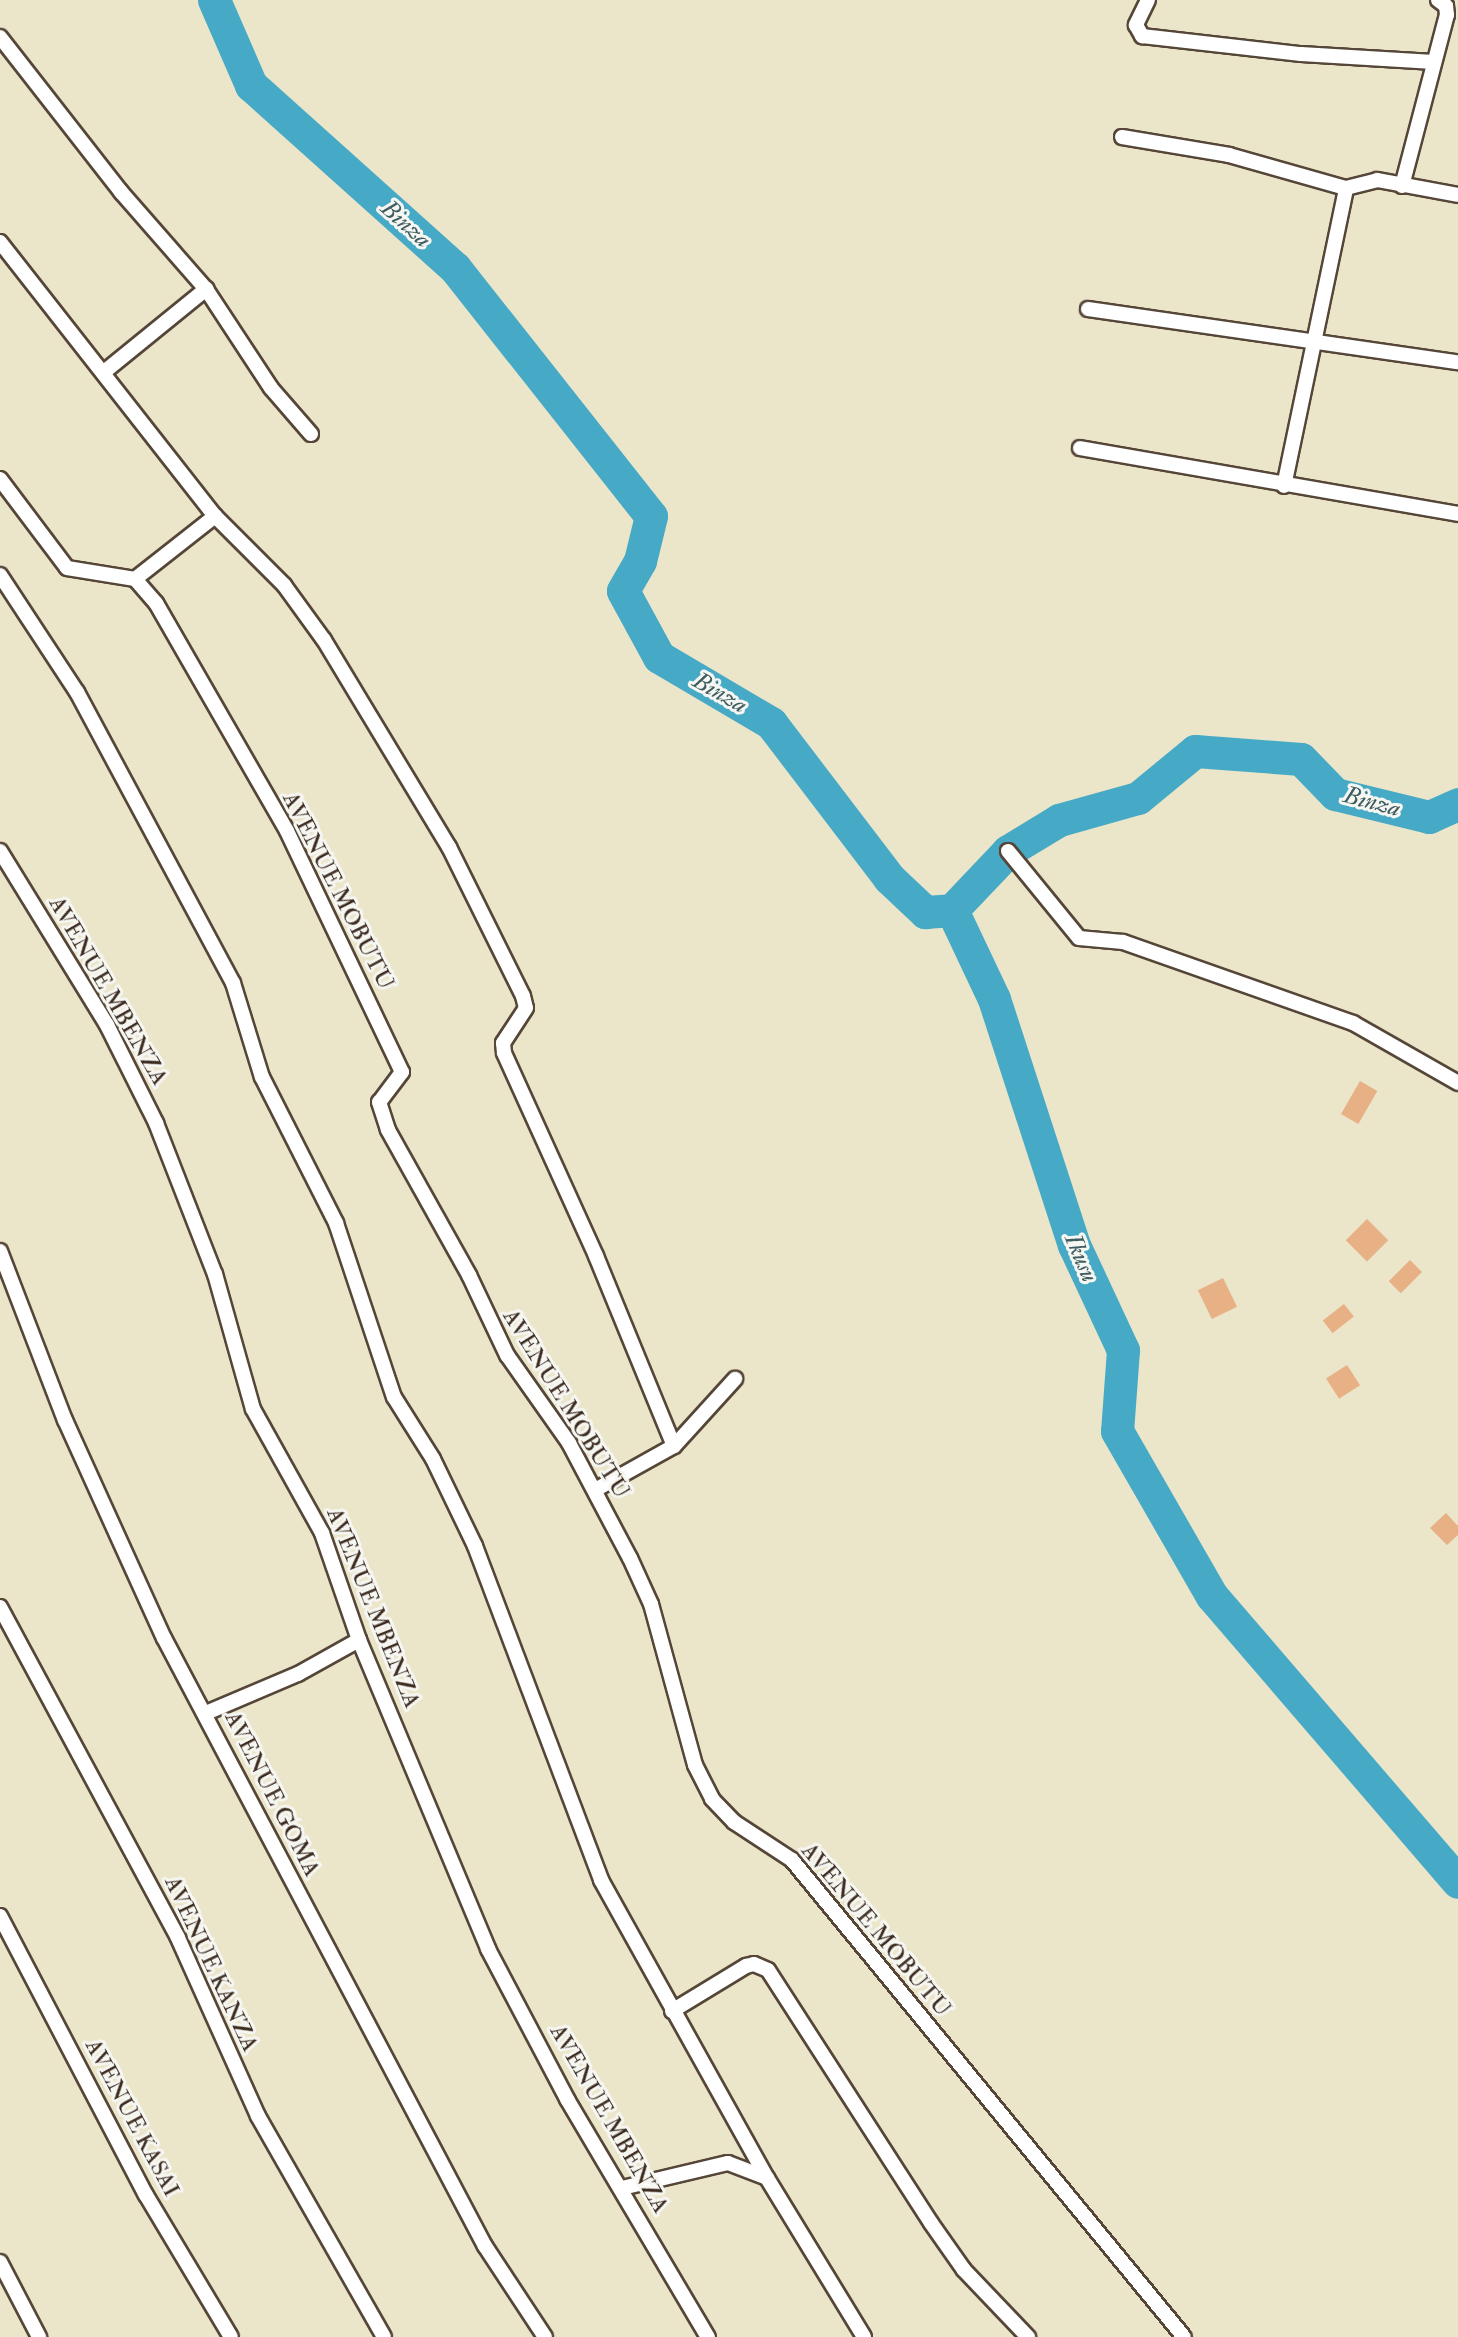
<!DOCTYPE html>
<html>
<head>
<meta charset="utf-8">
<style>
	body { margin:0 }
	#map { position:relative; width:1458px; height:2337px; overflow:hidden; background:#ebe5c9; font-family:"IM FELL Double Pica",serif }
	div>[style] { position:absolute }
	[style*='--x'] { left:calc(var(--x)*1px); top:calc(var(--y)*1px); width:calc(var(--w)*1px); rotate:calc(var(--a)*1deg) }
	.river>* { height:33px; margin:-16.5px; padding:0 16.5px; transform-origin:16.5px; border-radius:16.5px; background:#46aac6 }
	.building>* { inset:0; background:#e8b085; transform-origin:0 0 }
	.roads { filter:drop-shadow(2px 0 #554638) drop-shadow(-2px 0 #554638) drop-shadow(0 2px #554638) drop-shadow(0 -2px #554638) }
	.minor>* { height:14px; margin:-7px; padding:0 7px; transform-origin:7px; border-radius:7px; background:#fff }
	span { translate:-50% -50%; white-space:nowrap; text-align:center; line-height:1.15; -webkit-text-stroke:6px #f6f6f2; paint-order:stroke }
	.street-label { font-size:23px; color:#3b2a1e }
	.water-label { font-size:24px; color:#3f5d61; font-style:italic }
</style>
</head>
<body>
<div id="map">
	<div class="river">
		<i style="--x:214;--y:0;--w:93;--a:66.5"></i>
		<i style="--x:251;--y:85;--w:274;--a:41.9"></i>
		<i style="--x:455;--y:268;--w:316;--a:51.7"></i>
		<i style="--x:651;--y:516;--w:46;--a:103.7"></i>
		<i style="--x:640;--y:561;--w:34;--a:120"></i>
		<i style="--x:623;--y:591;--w:75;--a:61.4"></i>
		<i style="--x:659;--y:657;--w:130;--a:30.5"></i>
		<i style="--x:771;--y:723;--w:195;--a:52.7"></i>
		<i style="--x:889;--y:878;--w:50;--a:43.4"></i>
		<i style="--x:925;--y:912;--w:27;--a:-4"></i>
		<i style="--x:952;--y:910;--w:81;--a:-46.5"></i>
		<i style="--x:1008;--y:851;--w:60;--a:-31.3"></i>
		<i style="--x:1059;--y:820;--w:82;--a:-15.6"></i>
		<i style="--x:1138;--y:798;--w:74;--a:-39.5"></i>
		<i style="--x:1195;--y:751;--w:106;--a:4.3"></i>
		<i style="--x:1301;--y:759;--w:49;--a:45.8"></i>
		<i style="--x:1335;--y:794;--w:97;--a:13.7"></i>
		<i style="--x:1429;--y:817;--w:32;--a:-24"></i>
		<i style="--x:952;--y:910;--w:98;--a:64.7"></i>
		<i style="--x:994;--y:999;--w:259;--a:72"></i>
		<i style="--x:1074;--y:1245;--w:116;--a:65"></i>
		<i style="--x:1123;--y:1350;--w:81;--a:94.2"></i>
		<i style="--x:1117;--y:1431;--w:190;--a:60.1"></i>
		<i style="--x:1212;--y:1596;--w:377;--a:49.3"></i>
	</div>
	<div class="building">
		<i style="left:1360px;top:1081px;width:20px;height:38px;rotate:30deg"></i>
		<i style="left:1367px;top:1219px;width:30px;height:30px;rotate:45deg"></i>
		<i style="left:1410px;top:1260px;width:17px;height:30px;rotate:45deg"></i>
		<i style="left:1223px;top:1278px;width:32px;height:28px;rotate:64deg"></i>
		<i style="left:1344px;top:1304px;width:16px;height:27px;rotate:52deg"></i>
		<i style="left:1347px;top:1365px;width:24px;height:25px;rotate:57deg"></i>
		<i style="clip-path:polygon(1446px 1513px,1458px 1526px,1458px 1535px,1447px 1545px,1430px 1528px)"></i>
	</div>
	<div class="roads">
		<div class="minor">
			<i style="--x:1148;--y:0;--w:28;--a:116"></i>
			<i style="--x:1136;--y:25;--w:13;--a:61"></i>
			<i style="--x:1142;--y:36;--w:160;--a:6.5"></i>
			<i style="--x:1301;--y:54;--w:133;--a:3.4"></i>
			<i style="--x:0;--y:37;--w:197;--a:52"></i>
			<i style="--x:121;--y:192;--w:129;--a:48.8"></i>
			<i style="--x:206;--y:289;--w:118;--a:56.7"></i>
			<i style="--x:271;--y:388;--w:61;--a:49"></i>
			<i style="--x:1122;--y:137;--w:109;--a:9.5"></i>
			<i style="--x:1229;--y:155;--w:122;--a:15.8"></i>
			<i style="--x:1402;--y:186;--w:177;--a:-75.3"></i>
			<i style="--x:1447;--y:15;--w:9;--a:-96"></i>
			<i style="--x:1446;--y:6;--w:10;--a:-143"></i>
			<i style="--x:0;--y:242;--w:348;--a:51.9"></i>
			<i style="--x:215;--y:516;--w:98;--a:45"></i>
			<i style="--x:284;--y:585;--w:68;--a:54"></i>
			<i style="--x:324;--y:640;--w:242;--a:58.9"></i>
			<i style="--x:449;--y:847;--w:166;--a:63.6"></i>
			<i style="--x:523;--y:996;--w:12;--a:76"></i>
			<i style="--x:526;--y:1008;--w:42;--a:123.3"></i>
			<i style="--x:503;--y:1043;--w:10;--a:84"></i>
			<i style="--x:504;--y:1053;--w:223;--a:65.6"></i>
			<i style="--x:596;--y:1256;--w:205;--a:67.7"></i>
			<i style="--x:1088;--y:309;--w:374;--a:8.2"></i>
			<i style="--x:104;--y:372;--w:132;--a:-39.1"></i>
			<i style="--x:1080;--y:448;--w:384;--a:9.9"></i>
			<i style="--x:0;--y:479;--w:111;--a:53"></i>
			<i style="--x:67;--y:568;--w:69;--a:9.2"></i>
			<i style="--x:135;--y:579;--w:32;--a:49"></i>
			<i style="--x:156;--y:603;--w:263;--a:60.1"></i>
			<i style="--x:287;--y:831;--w:267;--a:64.5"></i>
			<i style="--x:402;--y:1072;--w:38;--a:127"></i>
			<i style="--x:379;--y:1102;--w:29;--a:72"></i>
			<i style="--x:388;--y:1130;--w:166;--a:60.8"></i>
			<i style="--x:469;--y:1275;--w:89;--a:64.6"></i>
			<i style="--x:507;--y:1355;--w:108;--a:54.8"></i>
			<i style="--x:569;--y:1443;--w:130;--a:62.1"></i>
			<i style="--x:630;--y:1558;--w:51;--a:65.5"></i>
			<i style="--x:651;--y:1604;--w:167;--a:74.7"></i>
			<i style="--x:695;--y:1765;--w:38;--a:63"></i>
			<i style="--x:712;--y:1799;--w:32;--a:46"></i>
			<i style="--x:734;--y:1822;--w:69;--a:33.2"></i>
			<i style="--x:792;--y:1860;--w:617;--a:50.59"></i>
			<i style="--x:1284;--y:486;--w:304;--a:-78.2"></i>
			<i style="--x:1346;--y:188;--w:32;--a:-14"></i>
			<i style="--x:1377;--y:180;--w:82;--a:10.5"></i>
			<i style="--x:0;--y:575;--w:140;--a:56.7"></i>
			<i style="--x:77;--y:692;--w:330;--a:61.8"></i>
			<i style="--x:233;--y:983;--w:98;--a:72.9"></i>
			<i style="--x:262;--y:1077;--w:164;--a:63.1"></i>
			<i style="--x:336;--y:1223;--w:183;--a:71.6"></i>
			<i style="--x:394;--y:1397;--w:73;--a:57.8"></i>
			<i style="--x:433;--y:1459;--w:97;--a:64.2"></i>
			<i style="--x:475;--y:1546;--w:357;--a:69.3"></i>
			<i style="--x:601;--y:1880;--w:341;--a:60.9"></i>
			<i style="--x:767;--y:2178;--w:186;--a:58.6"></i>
			<i style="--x:135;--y:579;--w:102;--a:-38.2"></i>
			<i style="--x:0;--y:851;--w:204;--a:58.4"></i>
			<i style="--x:107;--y:1025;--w:110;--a:63.4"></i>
			<i style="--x:156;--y:1123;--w:162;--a:68.7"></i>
			<i style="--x:215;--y:1274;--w:140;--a:74.3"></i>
			<i style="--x:253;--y:1409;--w:142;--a:60.9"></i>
			<i style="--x:322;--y:1533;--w:113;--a:70.9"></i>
			<i style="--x:359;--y:1640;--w:335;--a:67.3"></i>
			<i style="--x:488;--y:1949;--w:170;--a:62.2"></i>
			<i style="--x:567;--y:2099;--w:277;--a:59.4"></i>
			<i style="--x:1008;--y:851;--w:112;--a:50.8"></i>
			<i style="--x:1079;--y:938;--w:44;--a:5.2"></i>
			<i style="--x:1123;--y:942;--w:244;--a:19.4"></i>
			<i style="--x:1353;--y:1023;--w:121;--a:29.7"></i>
			<i style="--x:0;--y:1251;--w:181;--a:69"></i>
			<i style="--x:65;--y:1420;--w:239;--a:65.6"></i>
			<i style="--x:164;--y:1638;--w:688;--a:62.17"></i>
			<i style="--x:485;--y:2246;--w:109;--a:56.6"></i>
			<i style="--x:595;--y:1490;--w:90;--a:-29.1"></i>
			<i style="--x:674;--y:1446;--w:91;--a:-47.7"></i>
			<i style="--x:0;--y:1607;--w:376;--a:61.7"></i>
			<i style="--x:178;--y:1938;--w:195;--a:65.8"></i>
			<i style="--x:258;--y:2116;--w:254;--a:60.3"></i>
			<i style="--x:206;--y:1713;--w:100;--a:-23"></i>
			<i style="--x:298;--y:1674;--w:70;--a:-29.1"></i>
			<i style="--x:0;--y:1916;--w:315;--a:62.4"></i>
			<i style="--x:146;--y:2195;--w:165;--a:59.1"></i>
			<i style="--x:672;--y:2011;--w:87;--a:-31.3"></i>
			<i style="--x:746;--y:1966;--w:8;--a:-14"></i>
			<i style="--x:754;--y:1964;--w:15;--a:23"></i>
			<i style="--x:768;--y:1970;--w:301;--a:57.2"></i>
			<i style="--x:931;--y:2223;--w:57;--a:54.9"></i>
			<i style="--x:964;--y:2270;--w:93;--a:46.3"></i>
			<i style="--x:622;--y:2188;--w:109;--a:-13.3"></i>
			<i style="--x:728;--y:2163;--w:42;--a:21"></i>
			<i style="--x:0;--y:2262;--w:85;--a:62.5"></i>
		</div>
	</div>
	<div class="street-label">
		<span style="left:338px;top:891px;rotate:63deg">AVENUE MOBUTU</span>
		<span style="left:108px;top:991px;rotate:60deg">AVENUE MBENZA</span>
		<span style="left:566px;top:1404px;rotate:58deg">AVENUE MOBUTU</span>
		<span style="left:373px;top:1608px;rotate:68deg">AVENUE MBENZA</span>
		<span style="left:272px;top:1794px;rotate:63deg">AVENUE GOMA</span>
		<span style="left:876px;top:1930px;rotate:50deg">AVENUE MOBUTU</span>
		<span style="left:211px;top:1964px;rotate:65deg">AVENUE KANZA</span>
		<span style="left:132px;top:2118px;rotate:62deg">AVENUE KASAI</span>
		<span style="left:609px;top:2119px;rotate:60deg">AVENUE MBENZA</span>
	</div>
	<div class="water-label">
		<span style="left:406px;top:224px;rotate:42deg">Binza</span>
		<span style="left:720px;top:693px;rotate:30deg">Binza</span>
		<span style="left:1372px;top:802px;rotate:15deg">Binza</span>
		<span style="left:1081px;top:1258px;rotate:67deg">Ikusu</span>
	</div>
</div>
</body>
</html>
